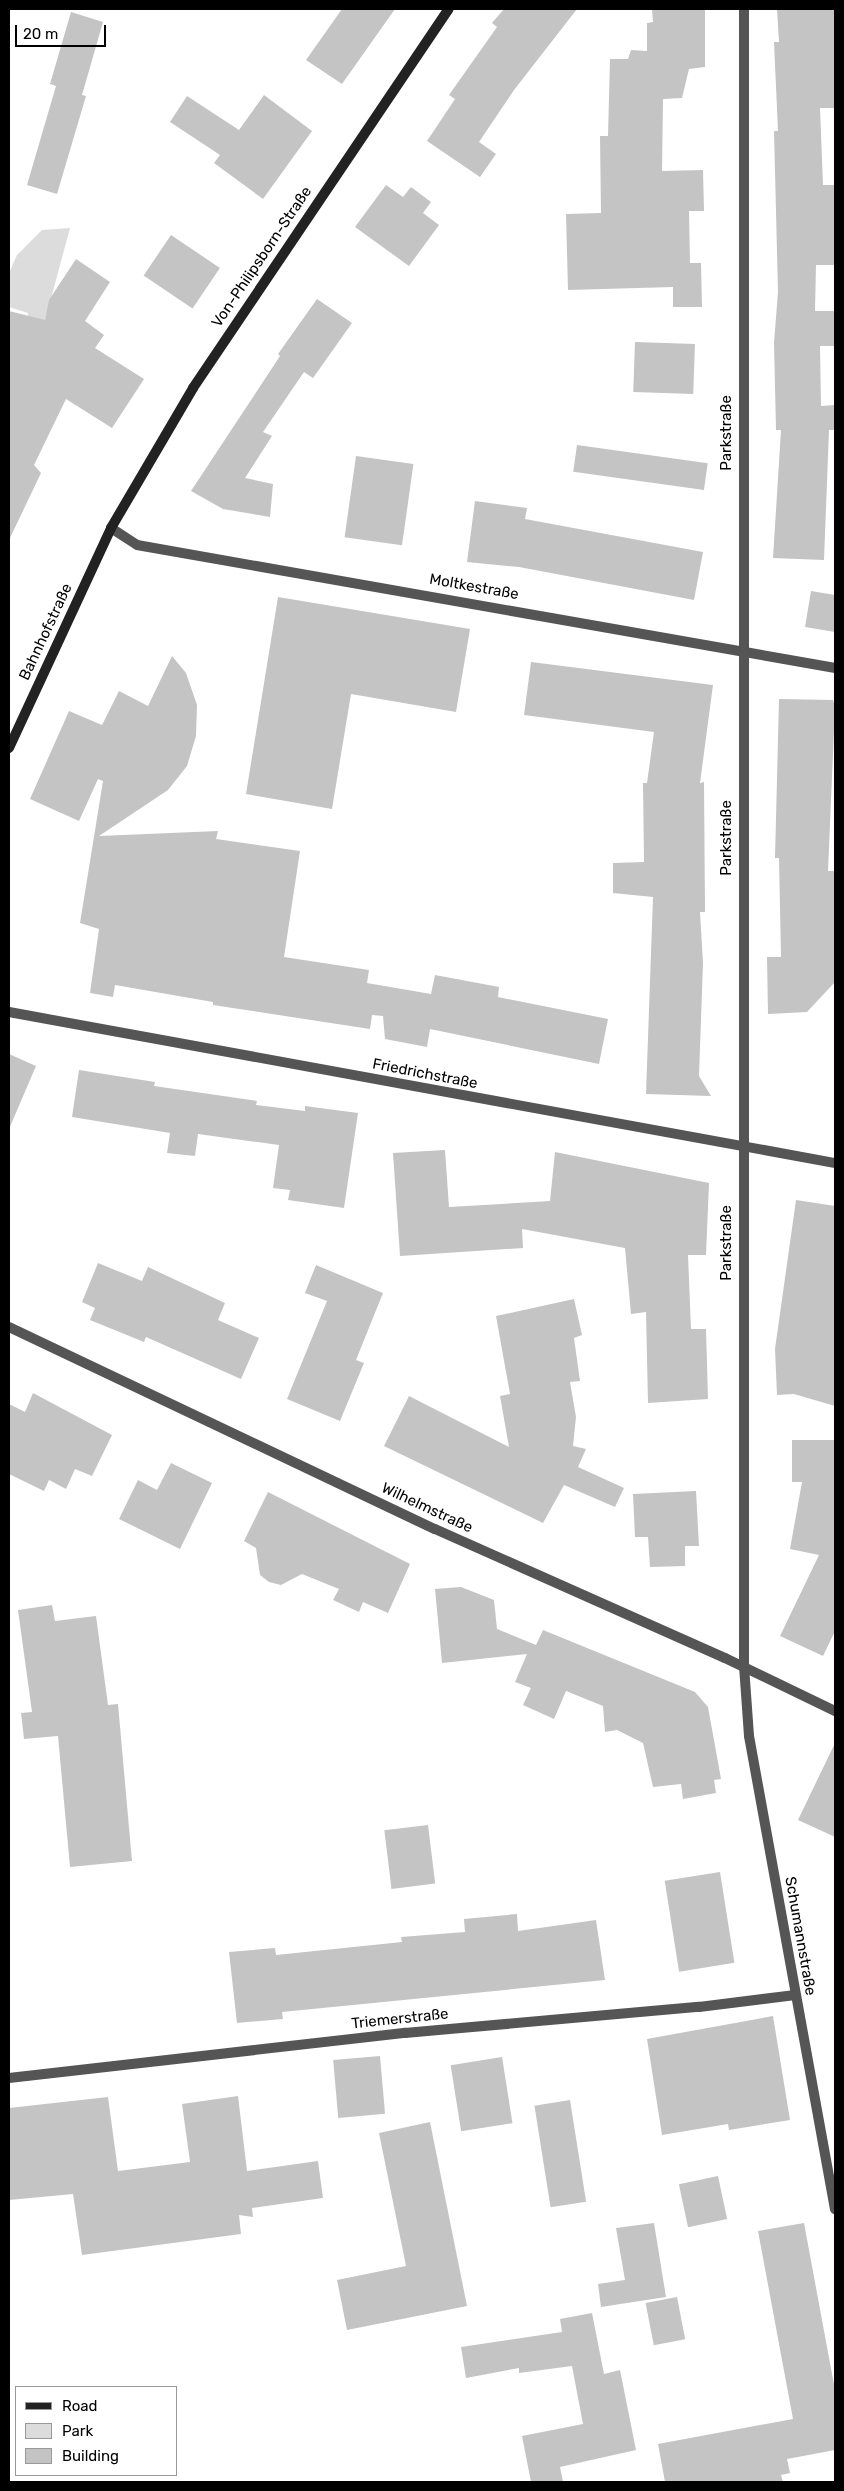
<!DOCTYPE html>
<html>
<head>
<meta charset="utf-8">
<style>
	body { margin:0 }
	#map { position:relative; width:844px; height:2491px; overflow:hidden; background:#fff; font-family:Rubik,sans-serif }
	div>[style] { position:absolute }
	[style*='--x'] { left:calc(var(--x)*1px); top:calc(var(--y)*1px); width:calc(var(--w)*1px); rotate:calc(var(--a)*1deg) }
	.green>* { inset:0; background:#dcdcdc }
	.building>* { inset:0; background:#c4c4c4; transform-origin:0 0 }
	.street>* { height:10px; margin:-5px; padding:0 5px; transform-origin:5px; border-radius:5px; background:#555 }
	.secondary>* { height:10px; margin:-5px; padding:0 5px; transform-origin:5px; border-radius:5px; background:#222 }
	span { translate:-50% -50%; white-space:nowrap; text-align:center; line-height:1.15; -webkit-text-stroke:4px #fff; paint-order:stroke }
	.street-label { font-size:15px; color:#000 }
	.frame { position:absolute; inset:0; border:10px solid #000; pointer-events:none }
	.legend { position:absolute; left:15px; top:2386px; width:162px; height:90px; box-sizing:border-box; background:#fff; border:1px solid #999; margin:0; padding:6px 9px; list-style:none; font-size:15px; color:#000 }
	.legend li { display:flex; align-items:center; gap:10px; height:25px }
	.legend b { width:25px; border:1px solid #999 }
	.scale { position:absolute; left:15px; top:25px; width:91px; height:22px; box-sizing:border-box; border:2px solid #000; border-top:0; padding-left:6px; font-size:15px; line-height:18px; white-space:nowrap; color:#000; -webkit-text-stroke:4px #fff; paint-order:stroke }
</style>
</head>
<body>
<div id="map">
	<div class="green">
		<i style="clip-path:polygon(70px 228px,15px 432px,9px 444px,9px 387px,19px 363px,28px 313px,9px 307px,9px 273px,17px 255px,42px 230px)"></i>
	</div>
	<div class="building">
		<i style="clip-path:polygon(342px 9px,395px 9px,342px 84px,306px 60px)"></i>
		<i style="clip-path:polygon(504px 9px,577px 9px,514px 90px,479px 142px,496px 154px,480px 177px,427px 141px,455px 99px,449px 95px,497px 27px,492px 23px)"></i>
		<i style="clip-path:polygon(652px 9px,705px 9px,705px 67px,689px 69px,682px 98px,663px 99px,662px 171px,703px 170px,704px 211px,689px 211px,690px 263px,701px 263px,702px 307px,673px 307px,673px 287px,568px 290px,566px 214px,601px 213px,600px 136px,608px 136px,610px 59px,628px 59px,631px 50px,647px 51px,647px 23px,653px 22px)"></i>
		<i style="clip-path:polygon(777px 9px,835px 9px,835px 108px,820px 108px,823px 185px,835px 185px,835px 265px,816px 265px,815px 311px,835px 311px,835px 346px,820px 346px,821px 406px,835px 405px,835px 430px,829px 430px,824px 560px,773px 558px,781px 430px,776px 430px,774px 343px,778px 292px,774px 131px,778px 131px,774px 42px,779px 42px)"></i>
		<i style="clip-path:polygon(71px 12px,103px 22px,82px 95px,86px 96px,57px 194px,27px 185px,56px 86px,50px 84px)"></i>
		<i style="clip-path:polygon(264px 95px,312px 131px,263px 199px,214px 163px,220px 155px,170px 122px,187px 96px,239px 130px)"></i>
		<i style="clip-path:polygon(386px 185px,403px 197px,411px 187px,431px 202px,423px 213px,439px 225px,409px 266px,355px 227px)"></i>
		<i style="left:171px;top:235px;width:59px;height:49px;rotate:34deg"></i>
		<i style="clip-path:polygon(76px 259px,110px 282px,85px 321px,104px 335px,95px 348px,144px 379px,112px 428px,66px 399px,34px 465px,41px 473px,9px 540px,9px 311px,45px 320px,49px 300px)"></i>
		<i style="clip-path:polygon(317px 299px,352px 323px,313px 378px,304px 372px,263px 432px,272px 436px,245px 478px,273px 484px,270px 517px,223px 509px,191px 491px,280px 356px,278px 354px)"></i>
		<i style="left:635px;top:342px;width:60px;height:50px;rotate:2deg"></i>
		<i style="left:577px;top:445px;width:132px;height:27px;rotate:8deg"></i>
		<i style="left:356px;top:456px;width:58px;height:82px;rotate:8deg"></i>
		<i style="clip-path:polygon(475px 501px,527px 508px,525px 519px,703px 552px,694px 600px,519px 567px,467px 562px)"></i>
		<i style="clip-path:polygon(811px 591px,835px 595px,835px 632px,805px 627px)"></i>
		<i style="clip-path:polygon(278px 597px,470px 629px,456px 712px,351px 694px,332px 809px,246px 794px)"></i>
		<i style="clip-path:polygon(172px 656px,186px 673px,197px 705px,196px 736px,187px 766px,168px 790px,99px 836px,218px 831px,216px 839px,300px 851px,284px 957px,369px 970px,367px 983px,431px 994px,435px 975px,499px 987px,498px 997px,608px 1019px,599px 1064px,430px 1029px,427px 1047px,385px 1039px,383px 1016px,372px 1015px,370px 1029px,213px 1005px,213px 1002px,115px 985px,113px 997px,90px 993px,99px 929px,80px 923px,103px 781px,98px 779px,79px 821px,30px 799px,69px 711px,102px 725px,119px 691px,148px 706px)"></i>
		<i style="clip-path:polygon(531px 662px,713px 685px,700px 783px,704px 782px,705px 912px,700px 912px,703px 963px,699px 1076px,711px 1096px,646px 1094px,653px 897px,613px 893px,613px 863px,644px 862px,643px 783px,647px 783px,654px 732px,524px 715px)"></i>
		<i style="clip-path:polygon(779px 699px,833px 700px,835px 707px,828px 871px,835px 871px,835px 982px,807px 1012px,768px 1014px,767px 957px,781px 957px,779px 858px,775px 858px)"></i>
		<i style="clip-path:polygon(9px 1054px,36px 1066px,9px 1129px)"></i>
		<i style="clip-path:polygon(79px 1070px,155px 1082px,154px 1086px,257px 1101px,256px 1105px,305px 1111px,305px 1106px,358px 1113px,344px 1208px,288px 1200px,290px 1190px,273px 1188px,279px 1145px,198px 1134px,195px 1156px,167px 1153px,170px 1133px,72px 1117px)"></i>
		<i style="clip-path:polygon(445px 1150px,449px 1207px,550px 1201px,555px 1152px,709px 1183px,706px 1255px,688px 1255px,691px 1329px,706px 1329px,708px 1399px,648px 1403px,646px 1312px,631px 1314px,625px 1248px,522px 1229px,523px 1248px,400px 1256px,393px 1153px)"></i>
		<i style="clip-path:polygon(796px 1200px,835px 1206px,835px 1406px,794px 1394px,777px 1395px,775px 1349px)"></i>
		<i style="clip-path:polygon(98px 1263px,142px 1281px,148px 1267px,225px 1303px,218px 1320px,259px 1338px,241px 1379px,146px 1337px,144px 1342px,90px 1320px,95px 1308px,82px 1302px)"></i>
		<i style="clip-path:polygon(316px 1265px,383px 1293px,356px 1360px,364px 1363px,340px 1421px,287px 1399px,327px 1301px,305px 1293px)"></i>
		<i style="clip-path:polygon(574px 1299px,582px 1335px,574px 1338px,580px 1381px,570px 1382px,576px 1417px,573px 1446px,586px 1449px,578px 1467px,624px 1488px,615px 1507px,564px 1485px,543px 1523px,384px 1446px,409px 1396px,509px 1447px,500px 1396px,510px 1394px,496px 1316px)"></i>
		<i style="clip-path:polygon(33px 1393px,112px 1435px,92px 1476px,75px 1469px,66px 1489px,49px 1480px,44px 1491px,9px 1474px,9px 1404px,25px 1412px)"></i>
		<i style="clip-path:polygon(792px 1440px,835px 1440px,835px 1631px,823px 1656px,780px 1636px,819px 1555px,790px 1549px,802px 1482px,792px 1482px)"></i>
		<i style="clip-path:polygon(171px 1463px,212px 1483px,180px 1549px,119px 1519px,138px 1480px,157px 1490px)"></i>
		<i style="clip-path:polygon(696px 1491px,699px 1546px,685px 1546px,685px 1566px,650px 1567px,648px 1537px,635px 1537px,633px 1494px)"></i>
		<i style="clip-path:polygon(268px 1492px,410px 1564px,388px 1613px,363px 1602px,359px 1612px,333px 1600px,339px 1589px,302px 1574px,281px 1585px,269px 1582px,260px 1575px,256px 1548px,244px 1541px)"></i>
		<i style="clip-path:polygon(461px 1587px,494px 1600px,497px 1629px,536px 1645px,543px 1630px,695px 1692px,708px 1707px,721px 1779px,714px 1780px,716px 1793px,683px 1799px,681px 1784px,653px 1787px,643px 1743px,617px 1730px,605px 1732px,603px 1706px,566px 1691px,554px 1719px,523px 1705px,531px 1688px,515px 1682px,527px 1654px,442px 1663px,435px 1589px)"></i>
		<i style="clip-path:polygon(52px 1605px,55px 1621px,96px 1616px,108px 1705px,118px 1704px,132px 1861px,70px 1867px,58px 1736px,24px 1739px,21px 1713px,32px 1712px,18px 1610px)"></i>
		<i style="clip-path:polygon(835px 1743px,835px 1837px,798px 1820px)"></i>
		<i style="left:428px;top:1825px;width:59px;height:44px;rotate:83deg"></i>
		<i style="left:720px;top:1872px;width:92px;height:56px;rotate:81deg"></i>
		<i style="clip-path:polygon(517px 1914px,518px 1931px,596px 1920px,605px 1980px,282px 2012px,283px 2019px,237px 2023px,229px 1952px,275px 1948px,276px 1955px,402px 1942px,401px 1937px,465px 1932px,464px 1919px)"></i>
		<i style="clip-path:polygon(773px 2016px,790px 2120px,729px 2130px,728px 2124px,662px 2135px,647px 2039px)"></i>
		<i style="left:380px;top:2056px;width:58px;height:47px;rotate:85deg"></i>
		<i style="left:502px;top:2057px;width:67px;height:52px;rotate:81deg"></i>
		<i style="clip-path:polygon(238px 2096px,247px 2171px,318px 2161px,323px 2198px,252px 2208px,253px 2217px,239px 2215px,241px 2234px,82px 2255px,73px 2194px,9px 2200px,9px 2108px,108px 2097px,118px 2171px,190px 2162px,182px 2104px)"></i>
		<i style="left:570px;top:2100px;width:103px;height:36px;rotate:81deg"></i>
		<i style="clip-path:polygon(430px 2122px,467px 2306px,347px 2330px,337px 2280px,406px 2266px,379px 2133px)"></i>
		<i style="left:718px;top:2176px;width:44px;height:40px;rotate:78deg"></i>
		<i style="clip-path:polygon(654px 2223px,666px 2297px,601px 2307px,598px 2284px,625px 2280px,616px 2228px)"></i>
		<i style="clip-path:polygon(804px 2223px,835px 2390px,835px 2450px,787px 2459px,790px 2473px,781px 2475px,783px 2482px,665px 2482px,658px 2444px,793px 2419px,758px 2231px)"></i>
		<i style="left:677px;top:2297px;width:43px;height:32px;rotate:79deg"></i>
		<i style="clip-path:polygon(592px 2313px,604px 2374px,620px 2370px,636px 2450px,560px 2467px,563px 2482px,531px 2482px,522px 2436px,583px 2424px,572px 2366px,519px 2373px,519px 2368px,466px 2378px,461px 2347px,562px 2332px,560px 2319px)"></i>
	</div>
	<div class="street">
		<i style="--x:744;--y:9;--w:1657;--a:90"></i>
		<i style="--x:744;--y:1666;--w:70;--a:85.9"></i>
		<i style="--x:749;--y:1736;--w:481;--a:79.7"></i>
		<i style="--x:111;--y:528;--w:31;--a:33"></i>
		<i style="--x:137;--y:545;--w:709;--a:9.99"></i>
		<i style="--x:9;--y:1012;--w:840;--a:10.36"></i>
		<i style="--x:9;--y:1327;--w:471;--a:25.4"></i>
		<i style="--x:435;--y:1529;--w:317;--a:24"></i>
		<i style="--x:725;--y:1658;--w:122;--a:25.7"></i>
		<i style="--x:9;--y:2078;--w:399;--a:-6.5"></i>
		<i style="--x:405;--y:2033;--w:295;--a:-5.1"></i>
		<i style="--x:699;--y:2007;--w:97;--a:-7.1"></i>
	</div>
	<div class="secondary">
		<i style="--x:9;--y:748;--w:242;--a:-65.1"></i>
		<i style="--x:111;--y:528;--w:162;--a:-59.6"></i>
		<i style="--x:193;--y:388;--w:457;--a:-56"></i>
	</div>
	<div class="street-label">
		<span style="left:262px;top:257px;rotate:-56deg">Von-Philipsborn-Straße</span>
		<span style="left:727px;top:433px;rotate:-90deg">Parkstraße</span>
		<span style="left:474px;top:587px;rotate:10deg">Moltkestraße</span>
		<span style="left:46px;top:632px;rotate:-65deg">Bahnhofstraße</span>
		<span style="left:727px;top:838px;rotate:-90deg">Parkstraße</span>
		<span style="left:425px;top:1074px;rotate:11deg">Friedrichstraße</span>
		<span style="left:727px;top:1243px;rotate:-90deg">Parkstraße</span>
		<span style="left:427px;top:1508px;rotate:25deg">Wilhelmstraße</span>
		<span style="left:800px;top:1936px;rotate:80deg">Schumannstraße</span>
		<span style="left:400px;top:2019px;rotate:-6deg">Triemerstraße</span>
	</div>
	<div class="frame"></div>
	<ul class="legend">
	<li><b style="height:6px;background:#222"></b>Road</li>
	<li><b style="height:14px;background:#dcdcdc"></b>Park</li>
	<li><b style="height:14px;background:#c4c4c4"></b>Building</li>
	</ul>
	<div class="scale">20 m</div>
</div>
</body>
</html>
